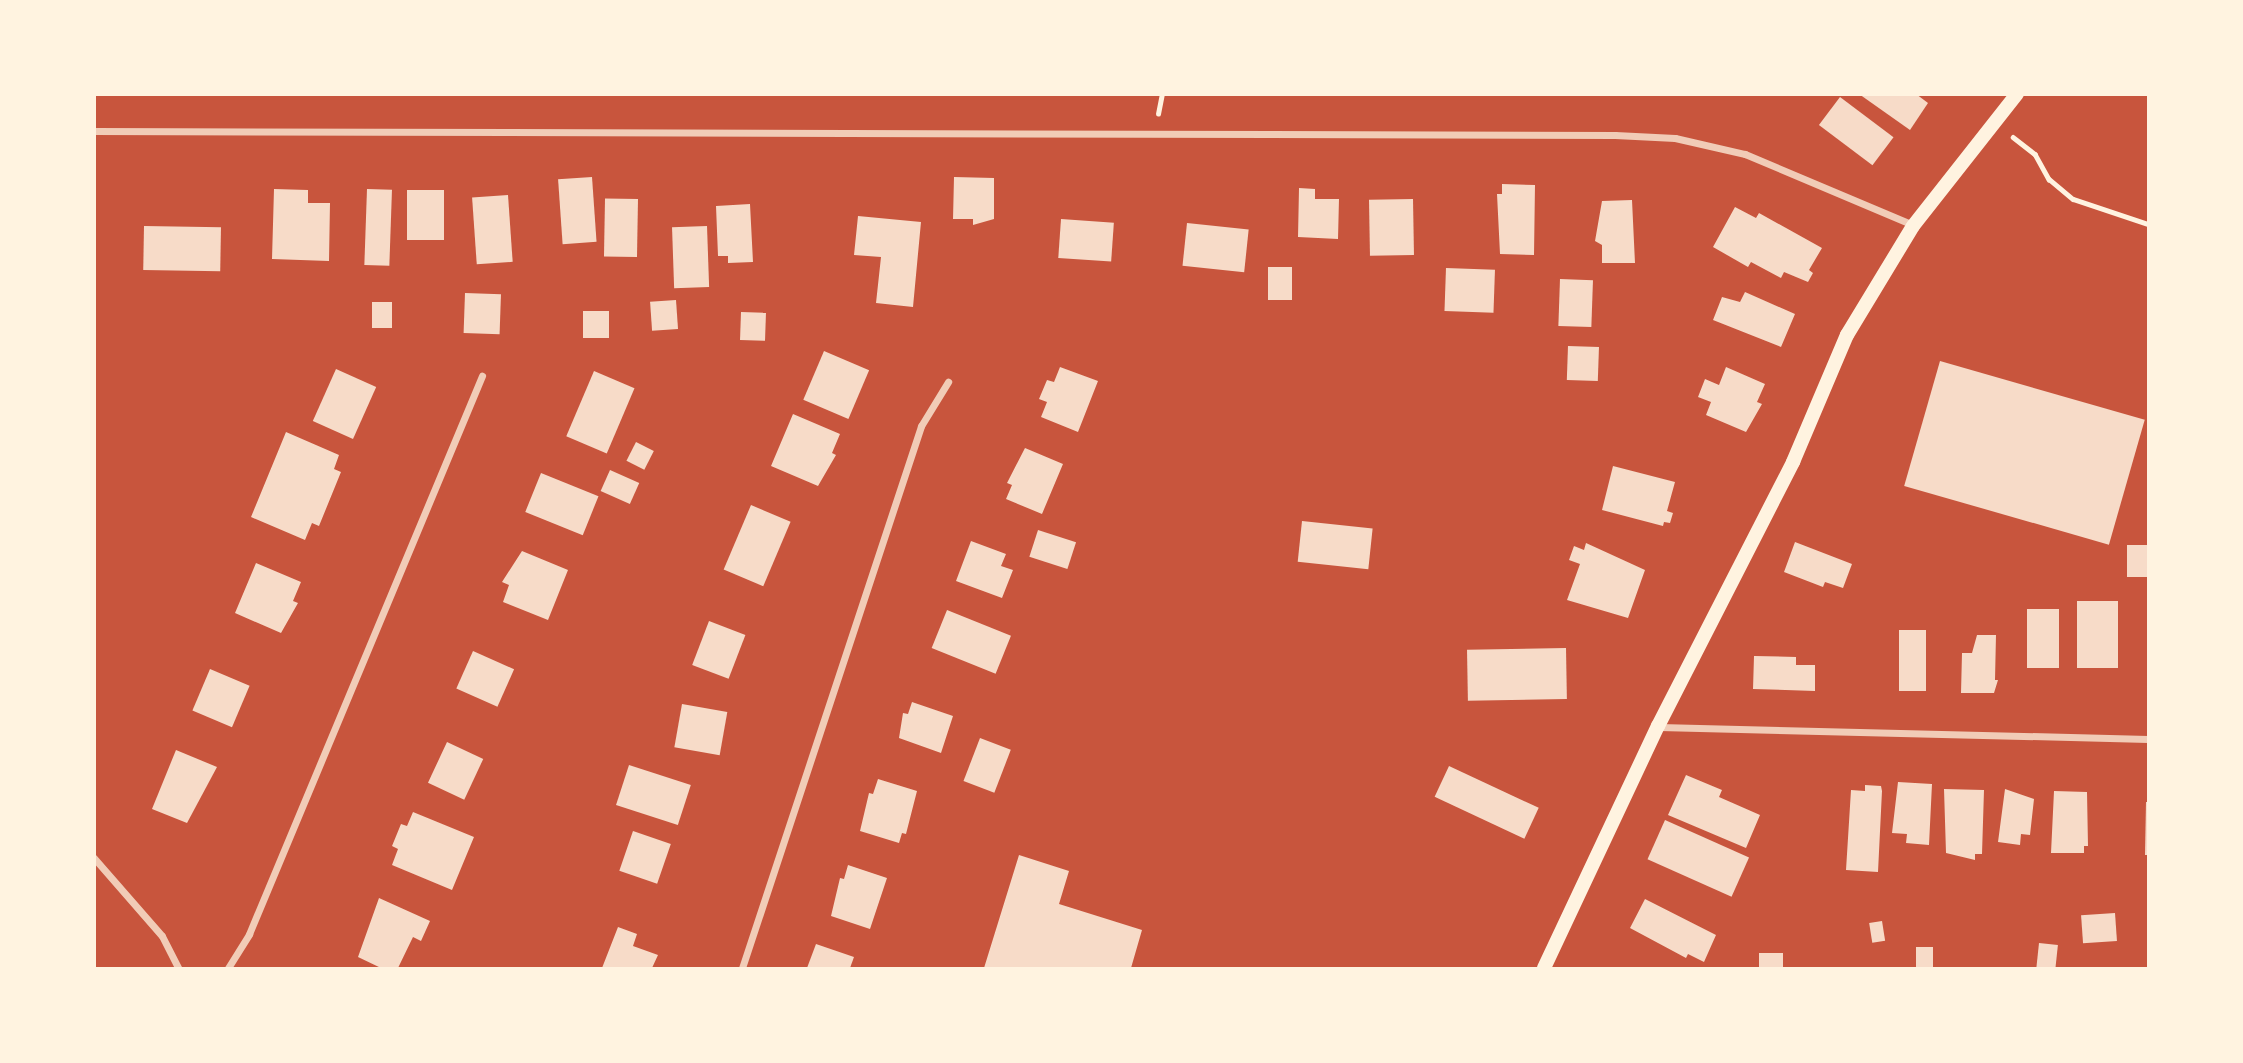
<!DOCTYPE html>
<html>
<head>
<meta charset="utf-8">
<style>
	body { margin:0 }
	#map { position:relative; width:2243px; height:1063px; overflow:hidden; background:#c8553d; font-family:Figtree,sans-serif }
	div>[style] { position:absolute }
	[style*='--x'] { left:calc(var(--x)*1px); top:calc(var(--y)*1px); width:calc(var(--w)*1px); rotate:calc(var(--a)*1deg) }
	.building>* { inset:0; background:#f7dbc8; transform-origin:0 0 }
	.path>* { height:4.5px; margin:-2.25px; padding:0 2.25px; transform-origin:2.25px; border-radius:2.25px; background:#fff3e0 }
	.minor>* { height:7px; margin:-3.5px; padding:0 3.5px; transform-origin:3.5px; border-radius:3.5px; background:#f1ccb7 }
	.secondary>* { height:14px; margin:-7px; padding:0 7px; transform-origin:7px; border-radius:7px; background:#fff3e0 }
	span { translate:-50% -50%; white-space:nowrap; text-align:center; line-height:1.15; -webkit-text-stroke:6px #fff3e0; paint-order:stroke }
	.frame { position:absolute; inset:0; border:96px solid #fff3e0; pointer-events:none }
</style>
</head>
<body>
<div id="map">
	<div class="building">
		<i style="clip-path:polygon(1859px 94px,1916px 94px,1928px 103px,1910px 130px)"></i>
		<i style="left:1840px;top:97px;width:67px;height:35px;rotate:37deg"></i>
		<i style="left:592px;top:177px;width:65px;height:34px;rotate:86deg"></i>
		<i style="clip-path:polygon(954px 177px,994px 178px,994px 219px,973px 225px,973px 219px,953px 219px)"></i>
		<i style="clip-path:polygon(1502px 184px,1535px 185px,1534px 255px,1500px 254px,1497px 194px,1502px 194px)"></i>
		<i style="clip-path:polygon(1299px 188px,1315px 189px,1315px 199px,1339px 199px,1338px 239px,1298px 237px)"></i>
		<i style="clip-path:polygon(274px 189px,308px 190px,308px 203px,330px 203px,329px 261px,272px 259px)"></i>
		<i style="left:367px;top:189px;width:25px;height:76px;rotate:2deg"></i>
		<i style="left:407px;top:190px;width:37px;height:50px"></i>
		<i style="left:508px;top:195px;width:67px;height:36px;rotate:86deg"></i>
		<i style="left:638px;top:199px;width:58px;height:33px;rotate:91deg"></i>
		<i style="left:1413px;top:199px;width:56px;height:44px;rotate:89deg"></i>
		<i style="clip-path:polygon(1632px 200px,1635px 263px,1602px 263px,1602px 245px,1595px 241px,1602px 201px)"></i>
		<i style="clip-path:polygon(750px 204px,753px 262px,728px 263px,728px 256px,718px 256px,716px 206px)"></i>
		<i style="clip-path:polygon(1735px 207px,1756px 218px,1759px 213px,1822px 248px,1809px 270px,1813px 273px,1808px 282px,1784px 272px,1781px 278px,1751px 262px,1748px 267px,1713px 247px)"></i>
		<i style="clip-path:polygon(858px 216px,921px 222px,913px 307px,876px 303px,881px 257px,854px 255px)"></i>
		<i style="left:1061px;top:219px;width:53px;height:39px;rotate:4deg"></i>
		<i style="left:1187px;top:223px;width:62px;height:43px;rotate:6deg"></i>
		<i style="left:144px;top:226px;width:77px;height:44px;rotate:1deg"></i>
		<i style="left:707px;top:226px;width:61px;height:35px;rotate:88deg"></i>
		<i style="left:1292px;top:267px;width:33px;height:24px;rotate:90deg"></i>
		<i style="left:1446px;top:268px;width:49px;height:43px;rotate:2deg"></i>
		<i style="left:1560px;top:279px;width:33px;height:47px;rotate:2deg"></i>
		<i style="clip-path:polygon(1745px 292px,1795px 314px,1781px 347px,1713px 320px,1722px 297px,1740px 302px)"></i>
		<i style="left:465px;top:293px;width:36px;height:40px;rotate:2deg"></i>
		<i style="left:676px;top:300px;width:29px;height:26px;rotate:86deg"></i>
		<i style="left:372px;top:302px;width:20px;height:26px"></i>
		<i style="left:583px;top:311px;width:26px;height:27px"></i>
		<i style="left:741px;top:312px;width:25px;height:28px;rotate:2deg"></i>
		<i style="left:1568px;top:346px;width:31px;height:34px;rotate:2deg"></i>
		<i style="left:824px;top:351px;width:49px;height:53px;rotate:23deg"></i>
		<i style="left:1940px;top:361px;width:213px;height:130px;rotate:16deg"></i>
		<i style="clip-path:polygon(1060px 367px,1098px 381px,1078px 432px,1041px 417px,1047px 402px,1039px 399px,1047px 380px,1054px 382px)"></i>
		<i style="clip-path:polygon(1726px 367px,1765px 384px,1757px 402px,1762px 404px,1746px 432px,1706px 415px,1711px 402px,1698px 397px,1705px 379px,1719px 385px)"></i>
		<i style="left:336px;top:369px;width:44px;height:57px;rotate:24deg"></i>
		<i style="left:594px;top:371px;width:44px;height:71px;rotate:23deg"></i>
		<i style="clip-path:polygon(793px 414px,840px 434px,832px 453px,836px 455px,818px 486px,771px 466px)"></i>
		<i style="clip-path:polygon(286px 432px,339px 455px,334px 469px,341px 472px,319px 526px,312px 523px,305px 540px,251px 517px)"></i>
		<i style="left:636px;top:442px;width:20px;height:21px;rotate:27deg"></i>
		<i style="clip-path:polygon(1025px 448px,1063px 464px,1042px 514px,1006px 499px,1012px 485px,1007px 483px)"></i>
		<i style="clip-path:polygon(1613px 466px,1675px 482px,1667px 511px,1673px 513px,1670px 523px,1664px 522px,1663px 526px,1602px 510px)"></i>
		<i style="left:610px;top:470px;width:32px;height:23px;rotate:24deg"></i>
		<i style="left:541px;top:473px;width:62px;height:42px;rotate:22deg"></i>
		<i style="left:751px;top:505px;width:43px;height:70px;rotate:23deg"></i>
		<i style="left:1302px;top:521px;width:71px;height:41px;rotate:6deg"></i>
		<i style="left:1038px;top:530px;width:40px;height:28px;rotate:18deg"></i>
		<i style="clip-path:polygon(971px 541px,1006px 554px,1001px 566px,1013px 570px,1002px 598px,956px 581px)"></i>
		<i style="clip-path:polygon(1795px 542px,1852px 564px,1843px 588px,1825px 582px,1823px 587px,1784px 572px)"></i>
		<i style="clip-path:polygon(1586px 543px,1645px 570px,1628px 618px,1567px 600px,1580px 564px,1569px 560px,1574px 546px,1584px 550px)"></i>
		<i style="left:2127px;top:545px;width:21px;height:32px"></i>
		<i style="clip-path:polygon(522px 551px,568px 570px,548px 620px,503px 602px,509px 585px,502px 582px)"></i>
		<i style="clip-path:polygon(256px 563px,301px 582px,293px 601px,298px 603px,281px 633px,235px 613px)"></i>
		<i style="left:2077px;top:601px;width:41px;height:67px"></i>
		<i style="left:2027px;top:609px;width:32px;height:59px"></i>
		<i style="left:947px;top:610px;width:69px;height:41px;rotate:22deg"></i>
		<i style="left:709px;top:621px;width:39px;height:47px;rotate:21deg"></i>
		<i style="left:1899px;top:630px;width:27px;height:61px"></i>
		<i style="clip-path:polygon(1977px 635px,1996px 635px,1995px 680px,1998px 680px,1994px 693px,1961px 693px,1962px 653px,1972px 653px)"></i>
		<i style="left:1566px;top:648px;width:51px;height:99px;rotate:89deg"></i>
		<i style="left:473px;top:651px;width:45px;height:41px;rotate:24deg"></i>
		<i style="clip-path:polygon(1754px 656px,1796px 657px,1796px 665px,1815px 665px,1815px 691px,1753px 689px)"></i>
		<i style="left:210px;top:669px;width:43px;height:45px;rotate:23deg"></i>
		<i style="clip-path:polygon(912px 702px,953px 716px,941px 753px,899px 738px,903px 713px,908px 714px)"></i>
		<i style="left:682px;top:704px;width:46px;height:44px;rotate:10deg"></i>
		<i style="left:980px;top:738px;width:33px;height:46px;rotate:21deg"></i>
		<i style="left:447px;top:742px;width:40px;height:45px;rotate:25deg"></i>
		<i style="clip-path:polygon(176px 750px,217px 767px,187px 823px,152px 809px)"></i>
		<i style="left:629px;top:765px;width:65px;height:42px;rotate:18deg"></i>
		<i style="left:1449px;top:766px;width:99px;height:34px;rotate:25deg"></i>
		<i style="clip-path:polygon(1686px 775px,1722px 790px,1719px 797px,1760px 815px,1746px 848px,1668px 815px)"></i>
		<i style="clip-path:polygon(878px 779px,917px 791px,906px 834px,902px 833px,899px 843px,860px 831px,869px 793px,873px 794px)"></i>
		<i style="clip-path:polygon(1898px 782px,1932px 784px,1929px 845px,1906px 843px,1907px 834px,1892px 833px)"></i>
		<i style="clip-path:polygon(1865px 785px,1881px 786px,1882px 791px,1878px 872px,1846px 870px,1851px 790px,1865px 791px)"></i>
		<i style="clip-path:polygon(1944px 789px,1984px 790px,1982px 854px,1975px 854px,1975px 860px,1946px 853px)"></i>
		<i style="clip-path:polygon(2005px 789px,2034px 799px,2030px 835px,2021px 834px,2020px 845px,1998px 842px)"></i>
		<i style="clip-path:polygon(2054px 791px,2087px 792px,2088px 846px,2084px 846px,2084px 853px,2051px 853px)"></i>
		<i style="clip-path:polygon(2146px 802px,2148px 802px,2148px 855px,2145px 855px)"></i>
		<i style="clip-path:polygon(413px 812px,474px 837px,452px 890px,392px 865px,398px 849px,392px 846px,401px 824px,407px 826px)"></i>
		<i style="left:1665px;top:820px;width:92px;height:43px;rotate:24deg"></i>
		<i style="left:633px;top:831px;width:40px;height:42px;rotate:19deg"></i>
		<i style="clip-path:polygon(1019px 855px,1069px 871px,1059px 904px,1142px 930px,1131px 968px,984px 968px)"></i>
		<i style="clip-path:polygon(848px 865px,887px 878px,870px 929px,831px 916px,840px 878px,844px 879px)"></i>
		<i style="clip-path:polygon(379px 898px,430px 921px,421px 941px,413px 937px,398px 968px,381px 968px,358px 957px)"></i>
		<i style="clip-path:polygon(1645px 899px,1716px 935px,1704px 962px,1688px 954px,1686px 958px,1630px 928px)"></i>
		<i style="left:2115px;top:913px;width:28px;height:34px;rotate:86deg"></i>
		<i style="left:1882px;top:921px;width:20px;height:13px;rotate:81deg"></i>
		<i style="clip-path:polygon(618px 927px,637px 934px,633px 946px,658px 955px,652px 968px,602px 968px)"></i>
		<i style="left:2039px;top:943px;width:19px;height:25px;rotate:6deg"></i>
		<i style="clip-path:polygon(816px 944px,854px 957px,850px 968px,807px 968px)"></i>
		<i style="left:1916px;top:947px;width:17px;height:21px"></i>
		<i style="left:1759px;top:953px;width:24px;height:15px"></i>
	</div>
	<div class="path">
		<i style="--x:1158;--y:114;--w:20;--a:-79"></i>
		<i style="--x:2013;--y:137;--w:28;--a:38"></i>
		<i style="--x:2035;--y:154;--w:29;--a:61"></i>
		<i style="--x:2049;--y:179;--w:31;--a:40"></i>
		<i style="--x:2073;--y:199;--w:79;--a:18.4"></i>
	</div>
	<div class="minor">
		<i style="--x:94;--y:131;--w:1521;--a:0.15"></i>
		<i style="--x:1615;--y:135;--w:60;--a:2.9"></i>
		<i style="--x:1675;--y:138;--w:72;--a:12.9"></i>
		<i style="--x:1745;--y:154;--w:182;--a:22.9"></i>
		<i style="--x:1659;--y:727;--w:489;--a:1.4"></i>
		<i style="--x:94;--y:858;--w:103;--a:48.9"></i>
		<i style="--x:162;--y:936;--w:36;--a:63"></i>
		<i style="--x:228;--y:968;--w:40;--a:-58"></i>
		<i style="--x:249;--y:934;--w:605;--a:-67.34"></i>
		<i style="--x:742;--y:968;--w:571;--a:-71.72"></i>
		<i style="--x:921;--y:426;--w:52;--a:-58.5"></i>
	</div>
	<div class="secondary">
		<i style="--x:1544;--y:968;--w:268;--a:-64.8"></i>
		<i style="--x:1658;--y:726;--w:297;--a:-62.9"></i>
		<i style="--x:1793;--y:462;--w:138;--a:-67"></i>
		<i style="--x:1847;--y:335;--w:127;--a:-58.8"></i>
		<i style="--x:1913;--y:226;--w:168;--a:-51.8"></i>
	</div>
	<div class="frame"></div>
</div>
</body>
</html>
